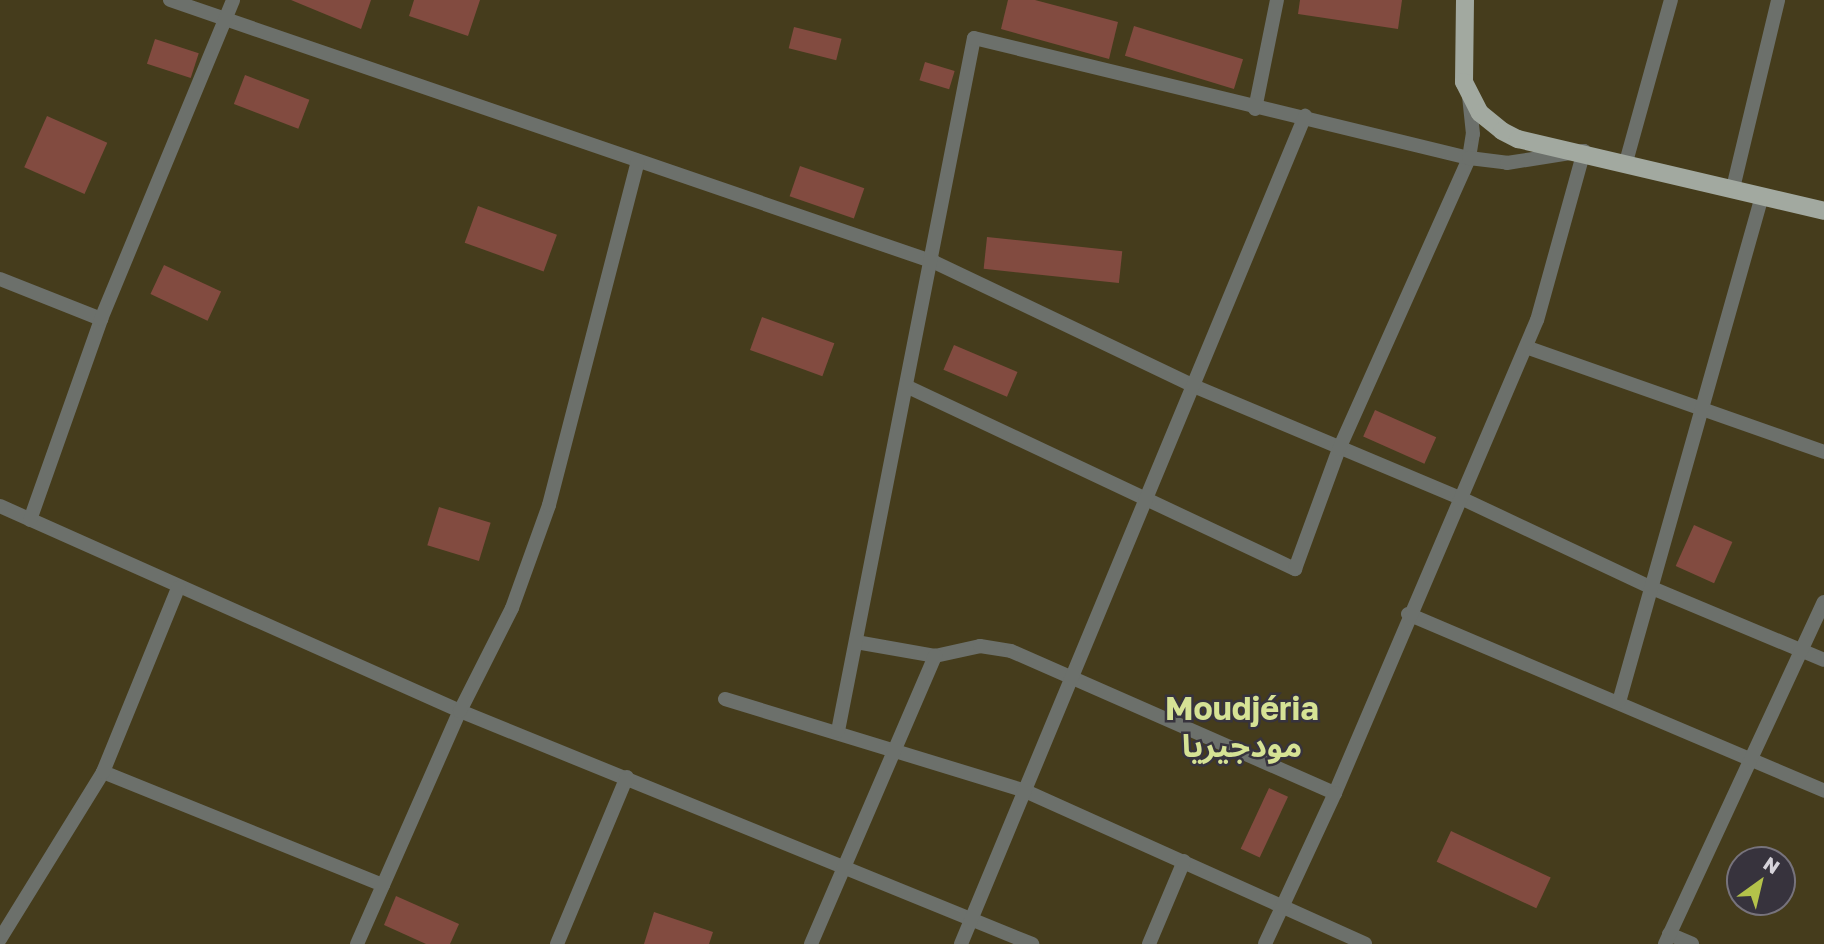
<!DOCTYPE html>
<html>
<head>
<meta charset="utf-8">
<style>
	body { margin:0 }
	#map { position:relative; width:1824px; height:944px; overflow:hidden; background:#37333d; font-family:"Golos Text","Noto Sans Arabic",sans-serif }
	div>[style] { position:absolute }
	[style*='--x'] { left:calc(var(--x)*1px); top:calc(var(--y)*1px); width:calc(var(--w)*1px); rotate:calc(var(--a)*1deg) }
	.sand>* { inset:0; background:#453c1c }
	.building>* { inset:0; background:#824b40; transform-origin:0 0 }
	.street>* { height:14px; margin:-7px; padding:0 7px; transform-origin:7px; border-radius:7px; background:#6c706b }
	.primary>* { height:18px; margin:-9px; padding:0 9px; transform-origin:9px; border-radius:9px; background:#a2a9a0 }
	span { translate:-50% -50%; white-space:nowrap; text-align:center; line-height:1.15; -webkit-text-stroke:5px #37333d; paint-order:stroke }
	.town-label { font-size:32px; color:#d6e295; font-weight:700 }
	.north { position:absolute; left:1726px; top:846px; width:70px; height:70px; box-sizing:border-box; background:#37333d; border:2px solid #77737c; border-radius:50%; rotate:34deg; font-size:19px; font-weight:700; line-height:28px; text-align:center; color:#d6d3da }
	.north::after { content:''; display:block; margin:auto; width:24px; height:32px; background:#b4c24a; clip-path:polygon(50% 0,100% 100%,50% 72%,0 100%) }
</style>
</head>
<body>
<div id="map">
	<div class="sand">
		<i style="clip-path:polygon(evenodd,0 0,1824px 0,1824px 944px,0 944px,0 0,1740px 860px,1782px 860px,1782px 902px,1740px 902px,1740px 860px)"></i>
	</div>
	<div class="building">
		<i style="clip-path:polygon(291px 0,371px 0,361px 29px)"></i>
		<i style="clip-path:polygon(414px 0,480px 0,468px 36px,409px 16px)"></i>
		<i style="clip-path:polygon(1008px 0,1035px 0,1118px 22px,1109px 59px,1001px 29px)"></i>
		<i style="clip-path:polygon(1300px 0,1402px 0,1398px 29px,1298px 14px)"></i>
		<i style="left:1134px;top:26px;width:114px;height:31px;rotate:17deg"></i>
		<i style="left:794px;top:27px;width:49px;height:22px;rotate:14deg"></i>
		<i style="left:155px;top:39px;width:46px;height:26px;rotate:18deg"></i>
		<i style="left:925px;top:62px;width:31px;height:19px;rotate:17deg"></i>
		<i style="left:245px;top:75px;width:69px;height:31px;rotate:21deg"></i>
		<i style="left:47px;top:116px;width:66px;height:56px;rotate:24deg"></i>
		<i style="left:800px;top:166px;width:68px;height:32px;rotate:19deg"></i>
		<i style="left:478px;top:206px;width:84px;height:39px;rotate:20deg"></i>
		<i style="left:987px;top:237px;width:136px;height:32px;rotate:6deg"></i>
		<i style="left:164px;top:265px;width:63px;height:32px;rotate:25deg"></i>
		<i style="left:762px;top:317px;width:77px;height:35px;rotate:20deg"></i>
		<i style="left:954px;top:345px;width:69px;height:27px;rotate:23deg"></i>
		<i style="left:1375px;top:410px;width:67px;height:29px;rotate:24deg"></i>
		<i style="left:439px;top:507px;width:54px;height:40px;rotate:17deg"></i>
		<i style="left:1694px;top:525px;width:42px;height:45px;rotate:24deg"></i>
		<i style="left:1269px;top:788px;width:21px;height:67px;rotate:25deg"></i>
		<i style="left:1451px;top:831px;width:110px;height:34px;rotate:25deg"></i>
		<i style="clip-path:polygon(396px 896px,459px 924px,450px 944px,426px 944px,384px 925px)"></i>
		<i style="clip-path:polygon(654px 912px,713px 932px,709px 944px,644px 944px)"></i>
	</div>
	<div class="street">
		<i style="--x:170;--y:0;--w:808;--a:18.93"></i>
		<i style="--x:934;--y:262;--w:290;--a:25.5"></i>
		<i style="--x:1196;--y:387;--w:290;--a:22.8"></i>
		<i style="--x:1463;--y:499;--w:209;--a:25.2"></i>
		<i style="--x:1652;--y:588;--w:186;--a:22.7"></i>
		<i style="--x:1255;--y:109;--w:111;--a:-78.6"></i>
		<i style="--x:1626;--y:162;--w:168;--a:-74.5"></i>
		<i style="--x:1733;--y:188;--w:193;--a:-76.5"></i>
		<i style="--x:0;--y:279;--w:109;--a:21.6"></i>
		<i style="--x:1526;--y:347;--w:316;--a:19.4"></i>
		<i style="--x:908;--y:387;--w:428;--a:25.2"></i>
		<i style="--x:1295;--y:569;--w:128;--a:-69.9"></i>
		<i style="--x:1339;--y:449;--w:319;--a:-65.9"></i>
		<i style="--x:1469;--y:158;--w:24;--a:-81"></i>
		<i style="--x:1473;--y:134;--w:37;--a:-96"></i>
		<i style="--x:0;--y:506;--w:504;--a:24.02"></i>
		<i style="--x:460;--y:711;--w:618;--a:22.16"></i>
		<i style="--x:30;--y:520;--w:213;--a:-70.5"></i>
		<i style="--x:101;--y:319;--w:345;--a:-67.5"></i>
		<i style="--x:1408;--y:614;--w:452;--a:23"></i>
		<i style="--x:856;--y:642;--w:80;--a:10"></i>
		<i style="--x:935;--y:656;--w:46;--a:-12.5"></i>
		<i style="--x:980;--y:646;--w:31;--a:9"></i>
		<i style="--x:1011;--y:651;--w:354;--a:23.7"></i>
		<i style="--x:725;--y:699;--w:312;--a:17"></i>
		<i style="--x:1023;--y:790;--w:375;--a:24.2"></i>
		<i style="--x:1619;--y:702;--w:526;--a:-74.22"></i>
		<i style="--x:838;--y:731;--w:706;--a:-78.9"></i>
		<i style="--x:974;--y:38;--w:509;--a:13.63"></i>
		<i style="--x:1469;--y:158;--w:38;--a:7"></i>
		<i style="--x:1507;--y:163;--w:78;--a:-8.9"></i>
		<i style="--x:1584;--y:151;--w:175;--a:105.5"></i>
		<i style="--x:1537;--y:320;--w:514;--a:113.13"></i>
		<i style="--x:1335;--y:793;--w:166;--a:114.9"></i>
		<i style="--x:103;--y:772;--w:302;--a:22"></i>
		<i style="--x:1669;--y:934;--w:25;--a:23"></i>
		<i style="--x:0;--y:939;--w:196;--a:-58.3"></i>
		<i style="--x:103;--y:772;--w:199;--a:-67.8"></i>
		<i style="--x:357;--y:944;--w:255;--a:-66.2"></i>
		<i style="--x:460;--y:711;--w:115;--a:-63.2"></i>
		<i style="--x:512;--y:608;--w:109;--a:-70.2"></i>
		<i style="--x:549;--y:505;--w:354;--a:-75.5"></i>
		<i style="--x:557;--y:944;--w:181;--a:-67.3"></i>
		<i style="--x:811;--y:944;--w:314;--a:-66.7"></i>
		<i style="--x:961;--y:944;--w:897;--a:-67.44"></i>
		<i style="--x:1149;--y:944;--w:90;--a:-67.1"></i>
		<i style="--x:1665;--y:944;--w:377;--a:-65.1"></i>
	</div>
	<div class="primary">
		<i style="--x:1465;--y:0;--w:82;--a:90.7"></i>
		<i style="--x:1464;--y:82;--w:35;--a:63"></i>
		<i style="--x:1480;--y:113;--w:28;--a:39"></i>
		<i style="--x:1502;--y:131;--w:18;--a:27"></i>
		<i style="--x:1518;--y:139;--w:314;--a:13.2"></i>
	</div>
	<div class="town-label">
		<span style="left:1242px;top:727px">Moudjéria<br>مودجيريا</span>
	</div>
	<div class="north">N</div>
</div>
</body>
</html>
